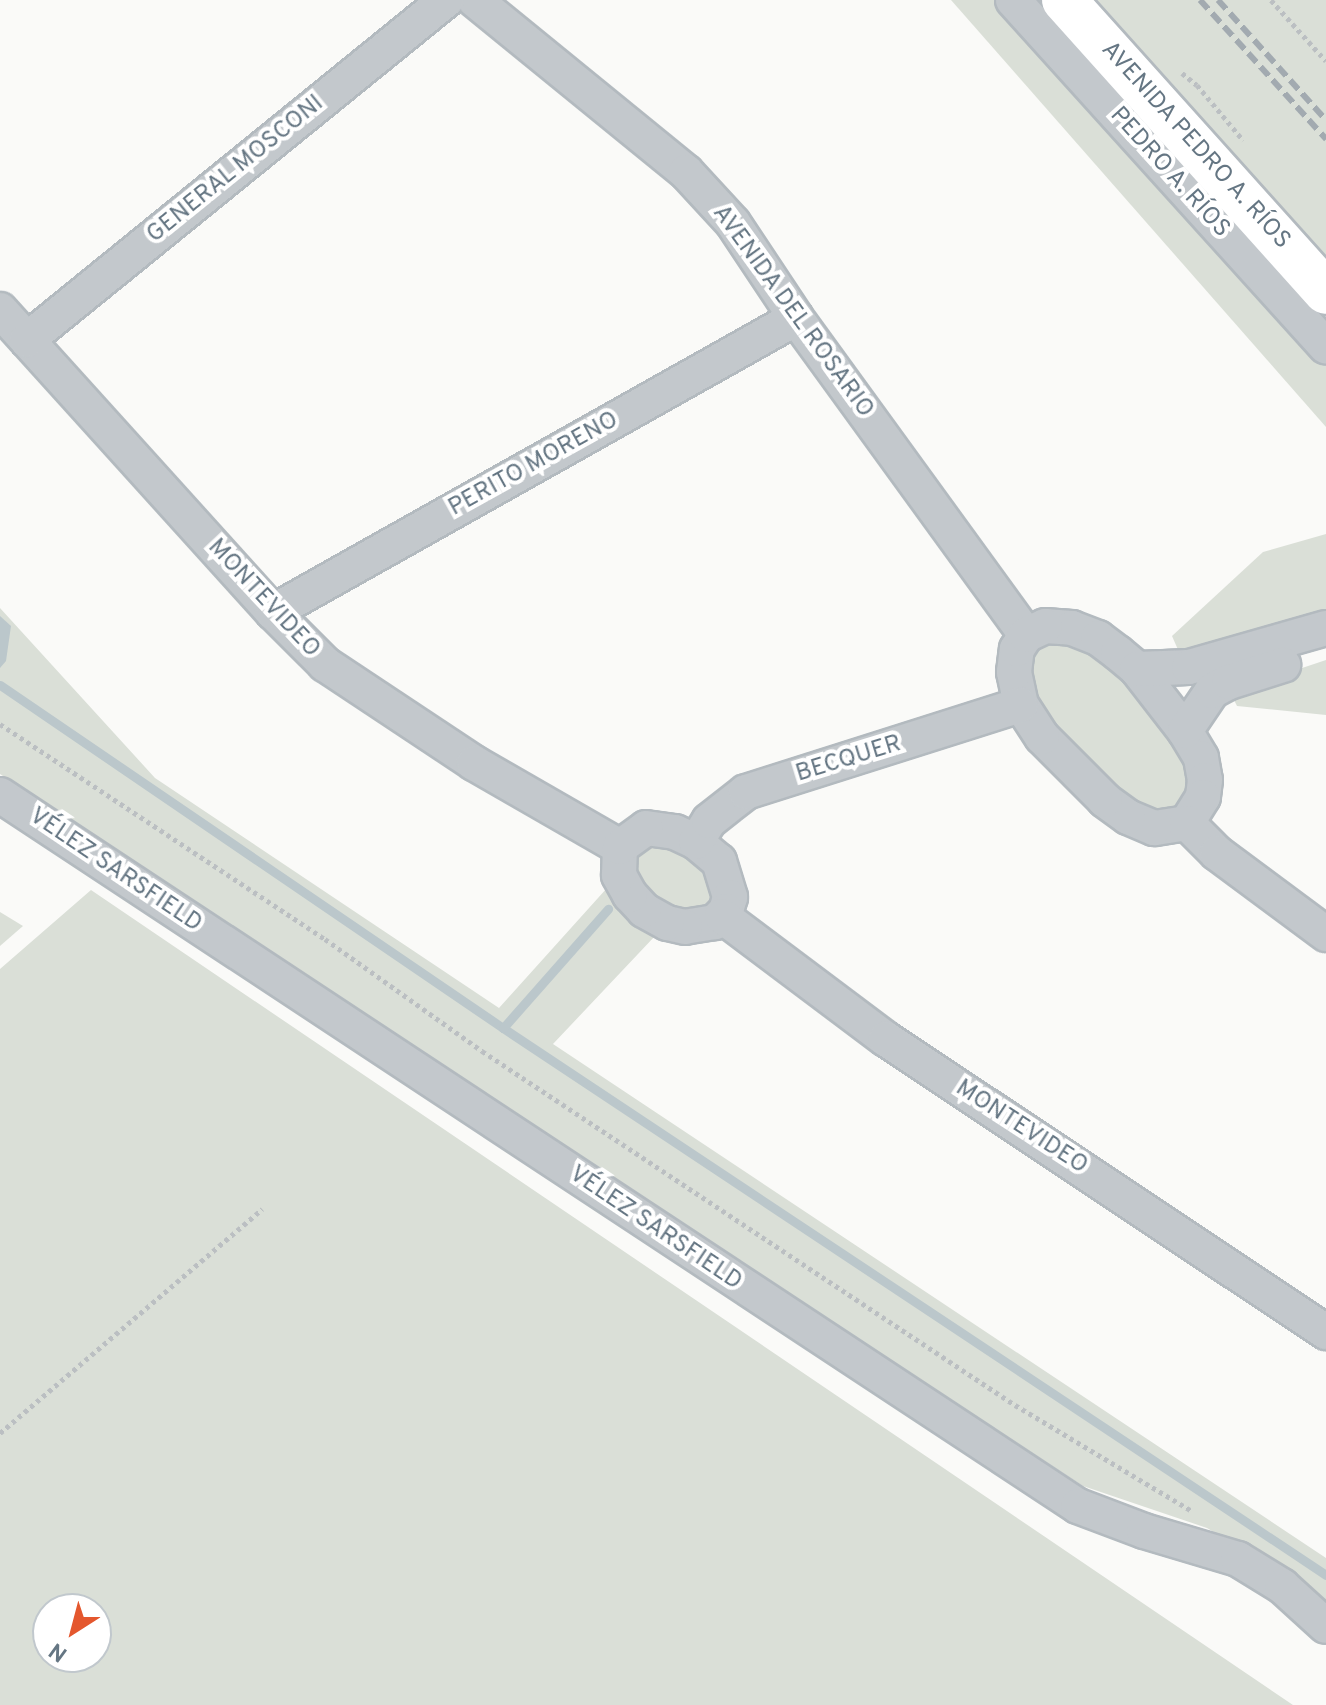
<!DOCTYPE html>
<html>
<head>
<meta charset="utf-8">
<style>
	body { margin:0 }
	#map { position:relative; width:1326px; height:1705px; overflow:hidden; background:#fafaf8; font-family:Overpass,sans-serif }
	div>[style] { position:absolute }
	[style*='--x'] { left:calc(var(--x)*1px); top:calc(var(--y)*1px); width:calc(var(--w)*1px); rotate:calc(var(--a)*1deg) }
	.green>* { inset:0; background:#dadfd7 }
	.water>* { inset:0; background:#bbc7cb }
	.stream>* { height:9px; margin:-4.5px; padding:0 4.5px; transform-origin:4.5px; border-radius:4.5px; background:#bbc7cb }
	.path>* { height:5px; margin-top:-2.5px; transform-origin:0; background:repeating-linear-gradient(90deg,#bbbfc2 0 4px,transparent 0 8px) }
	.roads { filter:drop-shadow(2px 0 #b3babf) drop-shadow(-2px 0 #b3babf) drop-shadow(0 2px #b3babf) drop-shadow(0 -2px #b3babf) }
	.street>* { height:34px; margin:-17px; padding:0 17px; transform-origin:17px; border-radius:17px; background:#c3c8cc }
	.secondary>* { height:44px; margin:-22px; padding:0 22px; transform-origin:22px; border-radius:22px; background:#fff }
	.rail>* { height:6px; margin-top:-3px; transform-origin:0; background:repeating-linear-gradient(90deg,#a2aab0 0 12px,transparent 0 18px) }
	span { translate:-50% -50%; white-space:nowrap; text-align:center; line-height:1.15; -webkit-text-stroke:8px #fff; paint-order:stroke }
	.street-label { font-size:24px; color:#657683 }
	.north { position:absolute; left:32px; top:1593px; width:80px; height:80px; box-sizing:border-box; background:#fff; border:2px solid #c1c8cd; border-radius:50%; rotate:216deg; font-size:22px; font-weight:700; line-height:32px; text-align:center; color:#657683 }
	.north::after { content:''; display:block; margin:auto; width:28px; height:36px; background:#e4572e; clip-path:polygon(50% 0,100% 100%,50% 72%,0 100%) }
</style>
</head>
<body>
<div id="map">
	<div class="green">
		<i style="clip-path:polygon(951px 0,997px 0,1326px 366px,1326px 427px)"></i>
		<i style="clip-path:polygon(1064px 0,1326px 0,1326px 292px)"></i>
		<i style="clip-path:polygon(1326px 534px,1326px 611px,1179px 652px,1172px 636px,1263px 552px)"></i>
		<i style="clip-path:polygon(0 608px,155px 778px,499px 1008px,607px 888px,633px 923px,655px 936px,553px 1044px,1326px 1558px,1326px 1610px,1288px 1577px,1207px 1528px,1083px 1486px,482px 1095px,0 774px)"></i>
		<i style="clip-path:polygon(1051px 635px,1096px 650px,1147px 702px,1185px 763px,1188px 788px,1177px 808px,1160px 813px,1139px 809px,1066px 745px,1029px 689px,1027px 655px)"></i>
		<i style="clip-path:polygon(1326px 660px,1326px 715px,1237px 706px,1230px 692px)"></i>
		<i style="clip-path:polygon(667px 843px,705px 865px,715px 892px,704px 909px,682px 914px,642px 890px,633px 863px,637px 852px,646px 845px)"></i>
		<i style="clip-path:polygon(evenodd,91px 890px,1293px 1705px,0 1705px,0 969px,91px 890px,48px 1609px,96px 1609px,96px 1657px,48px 1657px,48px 1609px)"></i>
		<i style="clip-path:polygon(0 912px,23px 926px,0 946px)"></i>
	</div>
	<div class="water">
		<i style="clip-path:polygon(0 616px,11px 626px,6px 661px,0 668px)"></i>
	</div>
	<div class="stream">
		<i style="--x:0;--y:685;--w:609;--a:34.29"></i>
		<i style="--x:503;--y:1028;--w:988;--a:33.61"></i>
		<i style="--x:503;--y:1028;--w:159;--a:-48.6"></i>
	</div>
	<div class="path">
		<i style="--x:1271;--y:0;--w:82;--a:48"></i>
		<i style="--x:1182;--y:73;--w:19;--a:39"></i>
		<i style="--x:1197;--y:85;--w:72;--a:50.1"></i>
		<i style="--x:0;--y:724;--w:390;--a:33.5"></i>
		<i style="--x:325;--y:939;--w:193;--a:35.5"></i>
		<i style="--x:482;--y:1051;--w:640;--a:33.59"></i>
		<i style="--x:1015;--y:1405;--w:206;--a:30.9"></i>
		<i style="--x:0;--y:1433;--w:345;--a:-40.5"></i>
	</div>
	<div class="roads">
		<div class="street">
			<i style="--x:475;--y:0;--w:272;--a:39.2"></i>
			<i style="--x:686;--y:172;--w:69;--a:47.3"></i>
			<i style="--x:733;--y:223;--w:114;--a:56.4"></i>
			<i style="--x:796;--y:318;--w:392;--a:54"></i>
			<i style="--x:1013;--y:0;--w:467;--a:47.9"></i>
			<i style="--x:0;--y:310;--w:407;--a:47.9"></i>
			<i style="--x:273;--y:612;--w:74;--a:45"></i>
			<i style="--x:325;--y:664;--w:179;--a:33.6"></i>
			<i style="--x:474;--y:763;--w:168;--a:29.9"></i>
			<i style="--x:27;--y:340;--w:540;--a:-39.06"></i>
			<i style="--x:273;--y:612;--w:600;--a:-29.34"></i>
			<i style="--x:1045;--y:626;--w:27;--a:4"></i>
			<i style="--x:1072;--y:628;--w:28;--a:21"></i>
			<i style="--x:1098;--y:638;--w:25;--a:37"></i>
			<i style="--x:1118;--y:653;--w:25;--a:40"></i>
			<i style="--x:1137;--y:669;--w:78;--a:52.3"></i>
			<i style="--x:1185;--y:731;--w:31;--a:59"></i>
			<i style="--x:1201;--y:758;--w:22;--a:80"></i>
			<i style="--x:1205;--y:780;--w:17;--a:97"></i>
			<i style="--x:1203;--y:797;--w:31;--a:122"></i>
			<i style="--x:1187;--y:823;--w:33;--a:171"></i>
			<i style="--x:1154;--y:828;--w:28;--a:-157"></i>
			<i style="--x:1128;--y:817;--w:29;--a:-144"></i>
			<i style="--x:1105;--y:800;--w:89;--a:-135"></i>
			<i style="--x:1042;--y:737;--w:38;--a:-123"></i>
			<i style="--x:1021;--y:705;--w:34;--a:-102"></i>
			<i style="--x:1014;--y:672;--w:23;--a:-83"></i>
			<i style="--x:1017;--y:649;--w:17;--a:-57"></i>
			<i style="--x:1026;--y:635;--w:21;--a:-25"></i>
			<i style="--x:1137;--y:669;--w:52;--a:-2.2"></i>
			<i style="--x:1189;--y:667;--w:142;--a:-15.9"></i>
			<i style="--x:1185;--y:731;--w:48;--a:-56"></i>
			<i style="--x:1212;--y:691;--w:19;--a:-28"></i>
			<i style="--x:1229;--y:682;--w:57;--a:-17.5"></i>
			<i style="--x:0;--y:795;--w:1291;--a:33.41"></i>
			<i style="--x:1078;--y:1506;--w:71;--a:20.7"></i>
			<i style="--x:1144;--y:1531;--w:98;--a:16.6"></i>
			<i style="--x:1238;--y:1559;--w:52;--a:31.5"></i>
			<i style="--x:1282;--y:1586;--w:59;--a:42.3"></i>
			<i style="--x:1187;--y:823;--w:42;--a:45"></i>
			<i style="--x:1217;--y:853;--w:136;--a:36.6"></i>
			<i style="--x:646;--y:828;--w:29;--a:8"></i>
			<i style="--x:675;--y:832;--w:23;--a:25"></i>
			<i style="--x:696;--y:842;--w:30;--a:40"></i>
			<i style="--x:719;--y:861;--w:38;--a:73"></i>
			<i style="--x:730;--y:897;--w:15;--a:106"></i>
			<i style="--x:726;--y:911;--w:16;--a:135"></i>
			<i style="--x:715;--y:922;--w:30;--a:171"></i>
			<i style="--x:685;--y:927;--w:18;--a:-167"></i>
			<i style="--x:667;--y:923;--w:26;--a:-151"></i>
			<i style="--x:644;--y:910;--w:21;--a:-133"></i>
			<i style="--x:630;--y:895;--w:23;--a:-119"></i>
			<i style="--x:619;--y:875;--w:28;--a:-88"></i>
			<i style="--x:620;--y:847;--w:32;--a:-36"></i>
			<i style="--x:696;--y:842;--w:25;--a:-58"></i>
			<i style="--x:709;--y:821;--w:47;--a:-38.1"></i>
			<i style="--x:746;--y:792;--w:288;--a:-17.6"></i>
			<i style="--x:722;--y:916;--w:205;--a:36.9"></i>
			<i style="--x:886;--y:1039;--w:529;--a:33.66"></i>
		</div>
		<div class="secondary">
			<i style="--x:1064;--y:0;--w:392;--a:48.1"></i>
		</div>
	</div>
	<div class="rail">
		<i style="--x:1200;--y:0;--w:188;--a:47.8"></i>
		<i style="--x:1218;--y:0;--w:161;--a:48"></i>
	</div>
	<div class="street-label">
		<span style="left:1195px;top:146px;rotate:48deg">AVENIDA PEDRO A. RÍOS</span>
		<span style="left:236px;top:170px;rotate:-39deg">GENERAL MOSCONI</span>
		<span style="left:1169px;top:173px;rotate:48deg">PEDRO A. RÍOS</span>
		<span style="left:792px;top:312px;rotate:54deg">AVENIDA DEL ROSARIO</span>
		<span style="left:534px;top:465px;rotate:-29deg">PERITO MORENO</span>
		<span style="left:263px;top:599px;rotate:47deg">MONTEVIDEO</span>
		<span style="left:849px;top:760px;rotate:-17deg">BECQUER</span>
		<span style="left:115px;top:871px;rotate:34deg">VÉLEZ SARSFIELD</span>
		<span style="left:1021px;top:1128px;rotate:33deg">MONTEVIDEO</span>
		<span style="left:655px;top:1229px;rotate:34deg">VÉLEZ SARSFIELD</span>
	</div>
	<div class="north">N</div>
</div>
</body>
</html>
